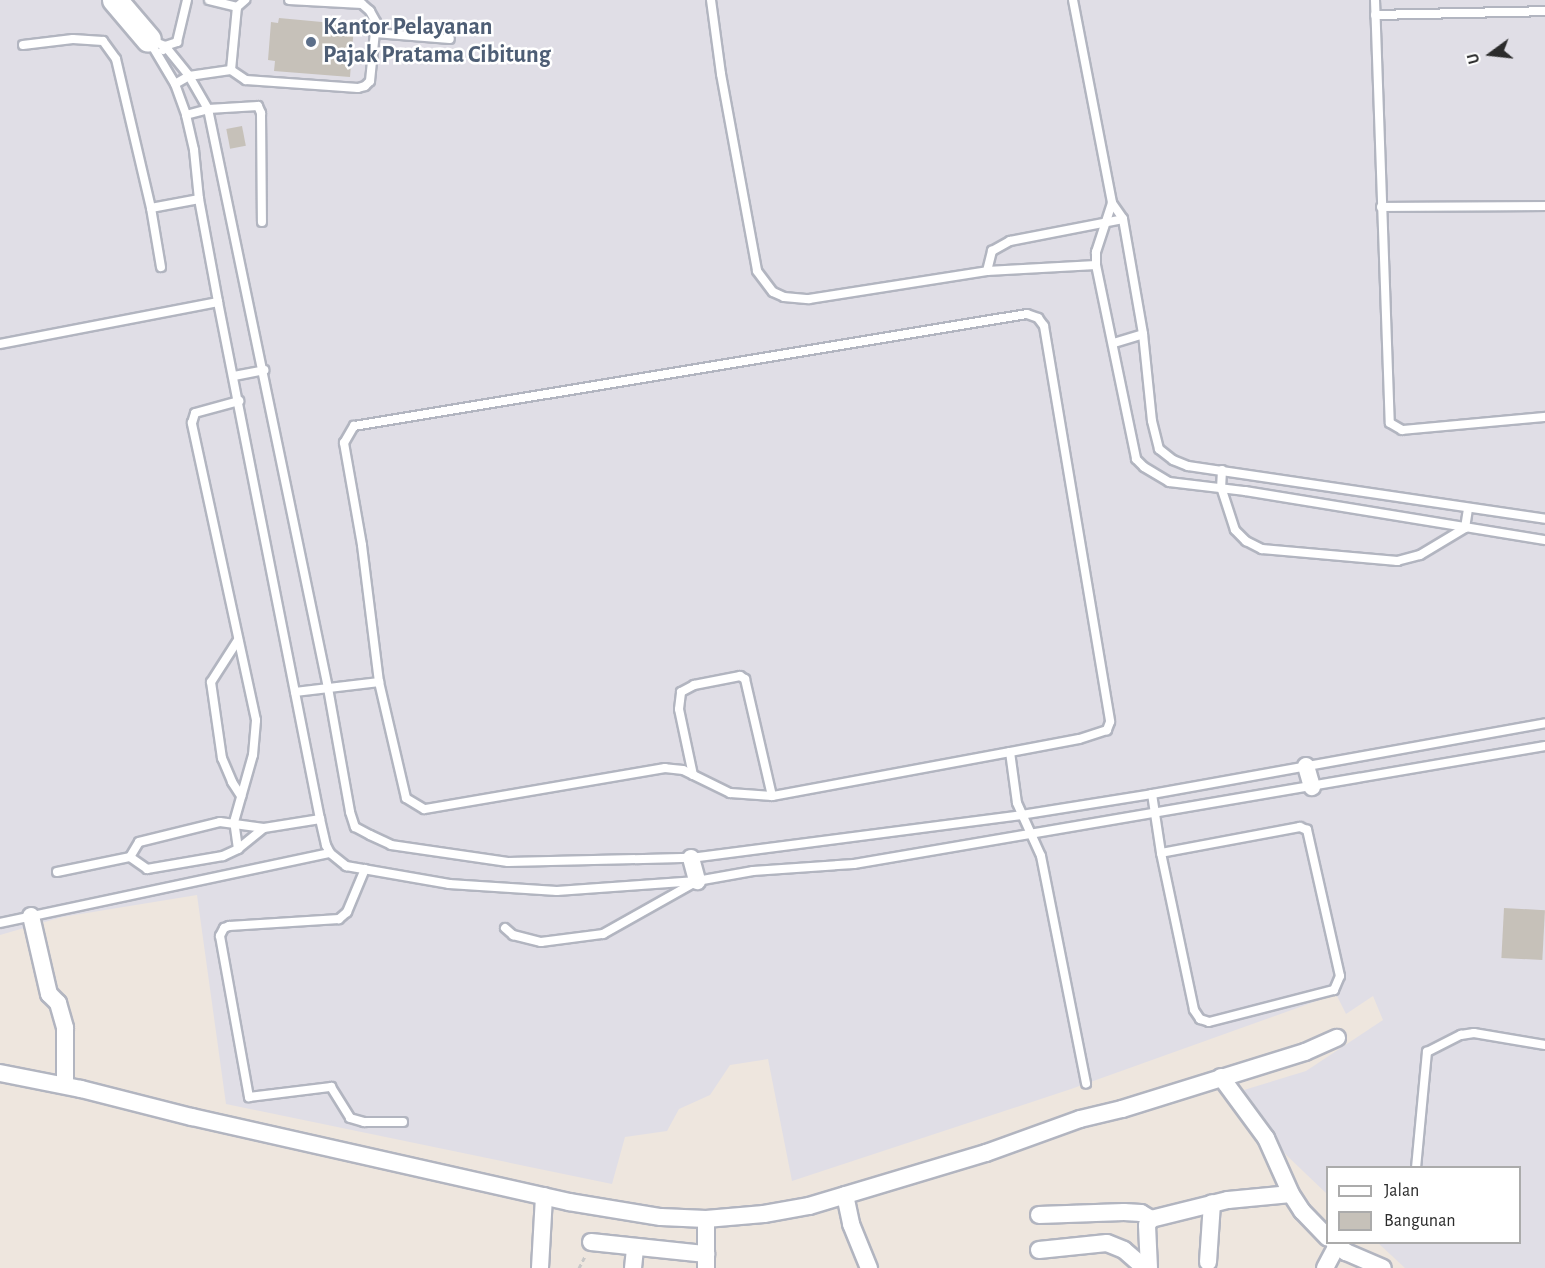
<!DOCTYPE html>
<html>
<head>
<meta charset="utf-8">
<style>
	body { margin:0 }
	#map { position:relative; width:1545px; height:1268px; overflow:hidden; background:#eee6de; font-family:"Alegreya Sans",sans-serif }
	div>[style] { position:absolute }
	[style*='--x'] { left:calc(var(--x)*1px); top:calc(var(--y)*1px); width:calc(var(--w)*1px); rotate:calc(var(--a)*1deg) }
	.industrial>* { inset:0; background:#e0dee6 }
	.building>* { inset:0; background:#c6c1b9; transform-origin:0 0 }
	.path>* { height:3px; margin-top:-1.5px; transform-origin:0; background:repeating-linear-gradient(90deg,#c8c8c8 0 4.5px,transparent 0 7.5px) }
	.roads { filter:drop-shadow(2px 0 #b2b5c0) drop-shadow(-2px 0 #b2b5c0) drop-shadow(0 2px #b2b5c0) drop-shadow(0 -2px #b2b5c0) }
	.lane>* { height:8px; margin:-4px; padding:0 4px; transform-origin:4px; border-radius:4px; background:#fff }
	.street>* { height:16px; margin:-8px; padding:0 8px; transform-origin:8px; border-radius:8px; background:#fff }
	.secondary>* { height:24px; margin:-12px; padding:0 12px; transform-origin:12px; border-radius:12px; background:#fff }
	.dots>* { width:16px; height:16px; translate:-50% -50%; box-sizing:border-box; border:3px solid #fff; border-radius:50% }
	span { translate:-50% -50%; white-space:nowrap; text-align:center; line-height:1.15; -webkit-text-stroke:5px #fff; paint-order:stroke }
	.service-label { font-size:24px; color:#4e5e75; font-weight:700 }
	.left { translate:0 -50%; text-align:left }
	.legend { position:absolute; left:1326px; top:1166px; width:195px; height:78px; box-sizing:border-box; background:#fff; border:2px solid #ababab; margin:0; padding:8px 10px; list-style:none; font-size:18px; color:#2c2c2c }
	.legend li { display:flex; align-items:center; gap:12px; height:30px }
	.legend b { width:30px; border:2px solid #ababab }
	.north { position:absolute; left:1461px; top:24px; width:60px; height:60px; -webkit-text-stroke:4px #fff; paint-order:stroke; rotate:255deg; font-size:16px; font-weight:700; line-height:24px; text-align:center; color:#2c2c2c }
	.north::after { content:''; display:block; margin:auto; width:21px; height:27px; background:#2c2c2c; clip-path:polygon(50% 0,100% 100%,50% 72%,0 100%) }
</style>
</head>
<body>
<div id="map">
	<div class="industrial">
		<i style="clip-path:polygon(0 0,1545px 0,1545px 1268px,1405px 1268px,1378px 1243px,1520px 1242px,1520px 1168px,1328px 1168px,1327px 1194px,1257px 1127px,1234px 1093px,1306px 1071px,1383px 1020px,1373px 996px,1346px 1014px,1336px 994px,1071px 1089px,792px 1181px,768px 1059px,730px 1065px,710px 1095px,679px 1109px,667px 1131px,625px 1137px,612px 1184px,226px 1104px,197px 895px,62px 917px,0 935px)"></i>
	</div>
	<div class="building">
		<i style="clip-path:polygon(279px 18px,354px 25px,350px 77px,274px 71px,275px 61px,268px 60px,271px 22px,278px 23px)"></i>
		<i style="left:242px;top:126px;width:20px;height:16px;rotate:79deg"></i>
		<i style="left:1504px;top:908px;width:41px;height:50px;rotate:3deg"></i>
	</div>
	<div class="path">
		<i style="--x:579;--y:1268;--w:13;--a:-63"></i>
	</div>
	<div class="roads">
		<div class="lane">
			<i style="--x:209;--y:0;--w:29;--a:14"></i>
			<i style="--x:711;--y:0;--w:75;--a:82.3"></i>
			<i style="--x:721;--y:74;--w:200;--a:79.6"></i>
			<i style="--x:757;--y:271;--w:26;--a:53"></i>
			<i style="--x:773;--y:292;--w:12;--a:24"></i>
			<i style="--x:784;--y:297;--w:25;--a:5"></i>
			<i style="--x:809;--y:299;--w:180;--a:-8.9"></i>
			<i style="--x:987;--y:271;--w:109;--a:-3.2"></i>
			<i style="--x:1073;--y:0;--w:207;--a:79.1"></i>
			<i style="--x:1112;--y:203;--w:19;--a:55"></i>
			<i style="--x:1123;--y:219;--w:117;--a:80.1"></i>
			<i style="--x:1143;--y:334;--w:87;--a:84.1"></i>
			<i style="--x:1152;--y:421;--w:29;--a:76"></i>
			<i style="--x:1159;--y:449;--w:18;--a:38"></i>
			<i style="--x:1173;--y:460;--w:16;--a:22"></i>
			<i style="--x:1188;--y:466;--w:361;--a:8.4"></i>
			<i style="--x:1375;--y:0;--w:423;--a:88"></i>
			<i style="--x:1390;--y:423;--w:14;--a:30"></i>
			<i style="--x:1402;--y:430;--w:144;--a:-5.2"></i>
			<i style="--x:1375;--y:15;--w:170;--a:-1.3"></i>
			<i style="--x:375;--y:33;--w:75;--a:4.6"></i>
			<i style="--x:150;--y:40;--w:16;--a:22"></i>
			<i style="--x:165;--y:46;--w:38;--a:51"></i>
			<i style="--x:189;--y:76;--w:38;--a:60"></i>
			<i style="--x:208;--y:109;--w:591;--a:78.29"></i>
			<i style="--x:328;--y:688;--w:126;--a:79.9"></i>
			<i style="--x:350;--y:812;--w:16;--a:72"></i>
			<i style="--x:355;--y:827;--w:17;--a:28"></i>
			<i style="--x:370;--y:835;--w:23;--a:25"></i>
			<i style="--x:391;--y:845;--w:118;--a:8.3"></i>
			<i style="--x:508;--y:862;--w:183;--a:-1.3"></i>
			<i style="--x:691;--y:858;--w:333;--a:-7.4"></i>
			<i style="--x:1021;--y:815;--w:133;--a:-9.1"></i>
			<i style="--x:1152;--y:794;--w:399;--a:-10.2"></i>
			<i style="--x:150;--y:42;--w:49;--a:59.2"></i>
			<i style="--x:175;--y:84;--w:33;--a:70"></i>
			<i style="--x:186;--y:115;--w:36;--a:77"></i>
			<i style="--x:194;--y:150;--w:49;--a:84.2"></i>
			<i style="--x:199;--y:199;--w:105;--a:79.5"></i>
			<i style="--x:218;--y:302;--w:527;--a:78.84"></i>
			<i style="--x:320;--y:819;--w:27;--a:77"></i>
			<i style="--x:326;--y:845;--w:9;--a:63"></i>
			<i style="--x:330;--y:853;--w:21;--a:39"></i>
			<i style="--x:346;--y:866;--w:105;--a:9.9"></i>
			<i style="--x:449;--y:884;--w:108;--a:3.7"></i>
			<i style="--x:557;--y:891;--w:140;--a:-4.1"></i>
			<i style="--x:697;--y:881;--w:57;--a:-10.1"></i>
			<i style="--x:753;--y:871;--w:101;--a:-4"></i>
			<i style="--x:854;--y:864;--w:701;--a:-9.69"></i>
			<i style="--x:23;--y:45;--w:50;--a:-6.8"></i>
			<i style="--x:73;--y:39;--w:30;--a:4"></i>
			<i style="--x:103;--y:41;--w:22;--a:54"></i>
			<i style="--x:116;--y:59;--w:153;--a:76.8"></i>
			<i style="--x:151;--y:208;--w:49;--a:-10.6"></i>
			<i style="--x:163;--y:50;--w:4;--a:-63"></i>
			<i style="--x:165;--y:46;--w:13;--a:-18"></i>
			<i style="--x:177;--y:42;--w:43;--a:-76.6"></i>
			<i style="--x:231;--y:70;--w:63;--a:-84.6"></i>
			<i style="--x:237;--y:7;--w:11;--a:-41"></i>
			<i style="--x:175;--y:84;--w:16;--a:-30"></i>
			<i style="--x:189;--y:76;--w:42;--a:-8.1"></i>
			<i style="--x:231;--y:70;--w:18;--a:34"></i>
			<i style="--x:246;--y:80;--w:112;--a:4.1"></i>
			<i style="--x:358;--y:88;--w:7;--a:-16"></i>
			<i style="--x:365;--y:86;--w:7;--a:-45"></i>
			<i style="--x:370;--y:81;--w:59;--a:-84.2"></i>
			<i style="--x:376;--y:22;--w:13;--a:-119"></i>
			<i style="--x:370;--y:11;--w:11;--a:-139"></i>
			<i style="--x:362;--y:4;--w:73;--a:-176.9"></i>
			<i style="--x:186;--y:115;--w:23;--a:-15"></i>
			<i style="--x:208;--y:109;--w:50;--a:-3.4"></i>
			<i style="--x:258;--y:106;--w:8;--a:67"></i>
			<i style="--x:261;--y:113;--w:109;--a:89.5"></i>
			<i style="--x:1112;--y:203;--w:52;--a:108.1"></i>
			<i style="--x:1096;--y:252;--w:13;--a:90"></i>
			<i style="--x:1096;--y:265;--w:198;--a:78.3"></i>
			<i style="--x:1136;--y:459;--w:11;--a:45"></i>
			<i style="--x:1144;--y:467;--w:29;--a:31"></i>
			<i style="--x:1169;--y:482;--w:77;--a:6.8"></i>
			<i style="--x:1245;--y:491;--w:304;--a:9.3"></i>
			<i style="--x:1381;--y:207;--w:164;--a:-0.3"></i>
			<i style="--x:151;--y:208;--w:60;--a:80.4"></i>
			<i style="--x:987;--y:271;--w:21;--a:-76"></i>
			<i style="--x:992;--y:251;--w:21;--a:-29"></i>
			<i style="--x:1010;--y:241;--w:115;--a:-11"></i>
			<i style="--x:1027;--y:314;--w:12;--a:20"></i>
			<i style="--x:1038;--y:318;--w:10;--a:53"></i>
			<i style="--x:1044;--y:326;--w:401;--a:80.5"></i>
			<i style="--x:1110;--y:722;--w:9;--a:111"></i>
			<i style="--x:1107;--y:730;--w:29;--a:162"></i>
			<i style="--x:1079;--y:739;--w:70;--a:169.3"></i>
			<i style="--x:1010;--y:752;--w:242;--a:169.5"></i>
			<i style="--x:772;--y:796;--w:42;--a:-175.9"></i>
			<i style="--x:730;--y:793;--w:52;--a:-153.9"></i>
			<i style="--x:683;--y:770;--w:18;--a:-174"></i>
			<i style="--x:665;--y:768;--w:244;--a:170.3"></i>
			<i style="--x:424;--y:809;--w:21;--a:-149"></i>
			<i style="--x:406;--y:798;--w:119;--a:-103.1"></i>
			<i style="--x:379;--y:682;--w:138;--a:-97.1"></i>
			<i style="--x:362;--y:545;--w:104;--a:-100"></i>
			<i style="--x:344;--y:443;--w:20;--a:-60"></i>
			<i style="--x:354;--y:426;--w:682;--a:-9.45"></i>
			<i style="--x:1114;--y:343;--w:30;--a:-17"></i>
			<i style="--x:0;--y:344;--w:222;--a:-10.9"></i>
			<i style="--x:234;--y:376;--w:31;--a:-11"></i>
			<i style="--x:1222;--y:470;--w:17;--a:93"></i>
			<i style="--x:1221;--y:487;--w:45;--a:72"></i>
			<i style="--x:1235;--y:530;--w:16;--a:45"></i>
			<i style="--x:1246;--y:541;--w:18;--a:27"></i>
			<i style="--x:1262;--y:549;--w:136;--a:5.1"></i>
			<i style="--x:1397;--y:561;--w:24;--a:-15"></i>
			<i style="--x:1420;--y:555;--w:52;--a:-31"></i>
			<i style="--x:1465;--y:528;--w:20;--a:-81"></i>
			<i style="--x:238;--y:640;--w:50;--a:122.7"></i>
			<i style="--x:211;--y:682;--w:77;--a:81.8"></i>
			<i style="--x:222;--y:758;--w:26;--a:67"></i>
			<i style="--x:232;--y:782;--w:17;--a:57"></i>
			<i style="--x:295;--y:692;--w:85;--a:-6.8"></i>
			<i style="--x:1010;--y:752;--w:51;--a:82.2"></i>
			<i style="--x:1017;--y:803;--w:58;--a:65.6"></i>
			<i style="--x:1041;--y:856;--w:232;--a:78.8"></i>
			<i style="--x:693;--y:775;--w:67;--a:-102"></i>
			<i style="--x:679;--y:709;--w:17;--a:-83"></i>
			<i style="--x:681;--y:692;--w:15;--a:-28"></i>
			<i style="--x:694;--y:685;--w:47;--a:-11.1"></i>
			<i style="--x:740;--y:676;--w:6;--a:31"></i>
			<i style="--x:745;--y:679;--w:120;--a:77"></i>
			<i style="--x:1152;--y:794;--w:60;--a:81.3"></i>
			<i style="--x:1161;--y:853;--w:160;--a:78.1"></i>
			<i style="--x:1194;--y:1010;--w:11;--a:56"></i>
			<i style="--x:1200;--y:1019;--w:9;--a:18"></i>
			<i style="--x:1209;--y:1022;--w:129;--a:-14.4"></i>
			<i style="--x:1334;--y:990;--w:15;--a:-67"></i>
			<i style="--x:1340;--y:976;--w:150;--a:-102.7"></i>
			<i style="--x:1307;--y:830;--w:8;--a:-157"></i>
			<i style="--x:1300;--y:827;--w:141;--a:169.4"></i>
			<i style="--x:238;--y:849;--w:27;--a:-98"></i>
			<i style="--x:234;--y:822;--w:70;--a:-74.2"></i>
			<i style="--x:253;--y:755;--w:35;--a:-85"></i>
			<i style="--x:256;--y:720;--w:304;--a:-102.2"></i>
			<i style="--x:192;--y:423;--w:10;--a:-73"></i>
			<i style="--x:195;--y:413;--w:46;--a:-15.3"></i>
			<i style="--x:130;--y:857;--w:17;--a:-59"></i>
			<i style="--x:139;--y:842;--w:83;--a:-13.9"></i>
			<i style="--x:220;--y:822;--w:44;--a:7.8"></i>
			<i style="--x:264;--y:828;--w:57;--a:-9.1"></i>
			<i style="--x:365;--y:869;--w:47;--a:112.7"></i>
			<i style="--x:347;--y:912;--w:11;--a:139"></i>
			<i style="--x:339;--y:919;--w:110;--a:176.4"></i>
			<i style="--x:229;--y:926;--w:5;--a:158"></i>
			<i style="--x:224;--y:928;--w:9;--a:117"></i>
			<i style="--x:220;--y:936;--w:164;--a:79.8"></i>
			<i style="--x:249;--y:1097;--w:83;--a:-7"></i>
			<i style="--x:331;--y:1087;--w:36;--a:58"></i>
			<i style="--x:350;--y:1118;--w:15;--a:16"></i>
			<i style="--x:364;--y:1122;--w:39;--a:0"></i>
			<i style="--x:57;--y:872;--w:75;--a:-11.6"></i>
			<i style="--x:130;--y:857;--w:21;--a:35"></i>
			<i style="--x:147;--y:869;--w:77;--a:-9.7"></i>
			<i style="--x:223;--y:856;--w:17;--a:-25"></i>
			<i style="--x:238;--y:849;--w:33;--a:-39"></i>
			<i style="--x:0;--y:923;--w:337;--a:-12"></i>
			<i style="--x:505;--y:928;--w:11;--a:41"></i>
			<i style="--x:513;--y:935;--w:29;--a:14"></i>
			<i style="--x:541;--y:942;--w:63;--a:-7.4"></i>
			<i style="--x:603;--y:934;--w:104;--a:-29.3"></i>
			<i style="--x:1416;--y:1168;--w:117;--a:-84.6"></i>
			<i style="--x:1427;--y:1052;--w:38;--a:-27"></i>
			<i style="--x:1461;--y:1035;--w:13;--a:-9"></i>
			<i style="--x:1474;--y:1033;--w:72;--a:9.6"></i>
		</div>
		<div class="street">
			<i style="--x:1306;--y:766;--w:22;--a:74"></i>
			<i style="--x:691;--y:858;--w:24;--a:75"></i>
			<i style="--x:31;--y:916;--w:80;--a:77"></i>
			<i style="--x:49;--y:994;--w:13;--a:45"></i>
			<i style="--x:58;--y:1003;--w:26;--a:74"></i>
			<i style="--x:65;--y:1028;--w:57;--a:90"></i>
			<i style="--x:0;--y:1073;--w:83;--a:11.2"></i>
			<i style="--x:81;--y:1089;--w:114;--a:14.2"></i>
			<i style="--x:192;--y:1117;--w:386;--a:12.7"></i>
			<i style="--x:569;--y:1202;--w:93;--a:9.3"></i>
			<i style="--x:661;--y:1217;--w:45;--a:2.5"></i>
			<i style="--x:706;--y:1219;--w:58;--a:-4.9"></i>
			<i style="--x:764;--y:1214;--w:46;--a:-10.1"></i>
			<i style="--x:809;--y:1206;--w:185;--a:-16.7"></i>
			<i style="--x:986;--y:1153;--w:100;--a:-19.9"></i>
			<i style="--x:1080;--y:1119;--w:43;--a:-13.4"></i>
			<i style="--x:1122;--y:1109;--w:192;--a:-17.3"></i>
			<i style="--x:1305;--y:1052;--w:35;--a:-24"></i>
			<i style="--x:1221;--y:1077;--w:76;--a:53.6"></i>
			<i style="--x:1266;--y:1138;--w:61;--a:65.9"></i>
			<i style="--x:1291;--y:1194;--w:20;--a:57"></i>
			<i style="--x:1302;--y:1211;--w:37;--a:46"></i>
			<i style="--x:845;--y:1195;--w:30;--a:78"></i>
			<i style="--x:851;--y:1224;--w:48;--a:67.8"></i>
			<i style="--x:1039;--y:1215;--w:85;--a:-2"></i>
			<i style="--x:1124;--y:1212;--w:17;--a:3"></i>
			<i style="--x:1141;--y:1213;--w:12;--a:31"></i>
			<i style="--x:706;--y:1219;--w:49;--a:90"></i>
			<i style="--x:591;--y:1242;--w:116;--a:6"></i>
			<i style="--x:1334;--y:1242;--w:16;--a:40"></i>
			<i style="--x:1346;--y:1252;--w:40;--a:23.4"></i>
			<i style="--x:1039;--y:1250;--w:68;--a:-5.9"></i>
			<i style="--x:1107;--y:1243;--w:18;--a:22"></i>
			<i style="--x:1124;--y:1250;--w:28;--a:41"></i>
			<i style="--x:1208;--y:1262;--w:59;--a:-86.1"></i>
			<i style="--x:540;--y:1268;--w:72;--a:-86.8"></i>
			<i style="--x:633;--y:1268;--w:20;--a:-84"></i>
			<i style="--x:1149;--y:1268;--w:43;--a:-92.7"></i>
			<i style="--x:1147;--y:1225;--w:7;--a:-56"></i>
			<i style="--x:1151;--y:1219;--w:79;--a:-13.9"></i>
			<i style="--x:1228;--y:1200;--w:63;--a:-5.4"></i>
			<i style="--x:1325;--y:1268;--w:26;--a:-62"></i>
		</div>
		<div class="secondary">
			<i style="--x:115;--y:0;--w:52;--a:49.6"></i>
		</div>
	</div>
	<div class="dots">
		<i style="left:311px;top:42px;background:#5c6f8a"></i>
	</div>
	<div class="service-label">
		<span class="left" style="left:323px;top:42px">Kantor Pelayanan<br>Pajak Pratama Cibitung</span>
	</div>
	<ul class="legend">
	<li><b style="height:8px;background:#fff"></b>Jalan</li>
	<li><b style="height:16px;background:#c6c1b9"></b>Bangunan</li>
	</ul>
	<div class="north">U</div>
</div>
</body>
</html>
